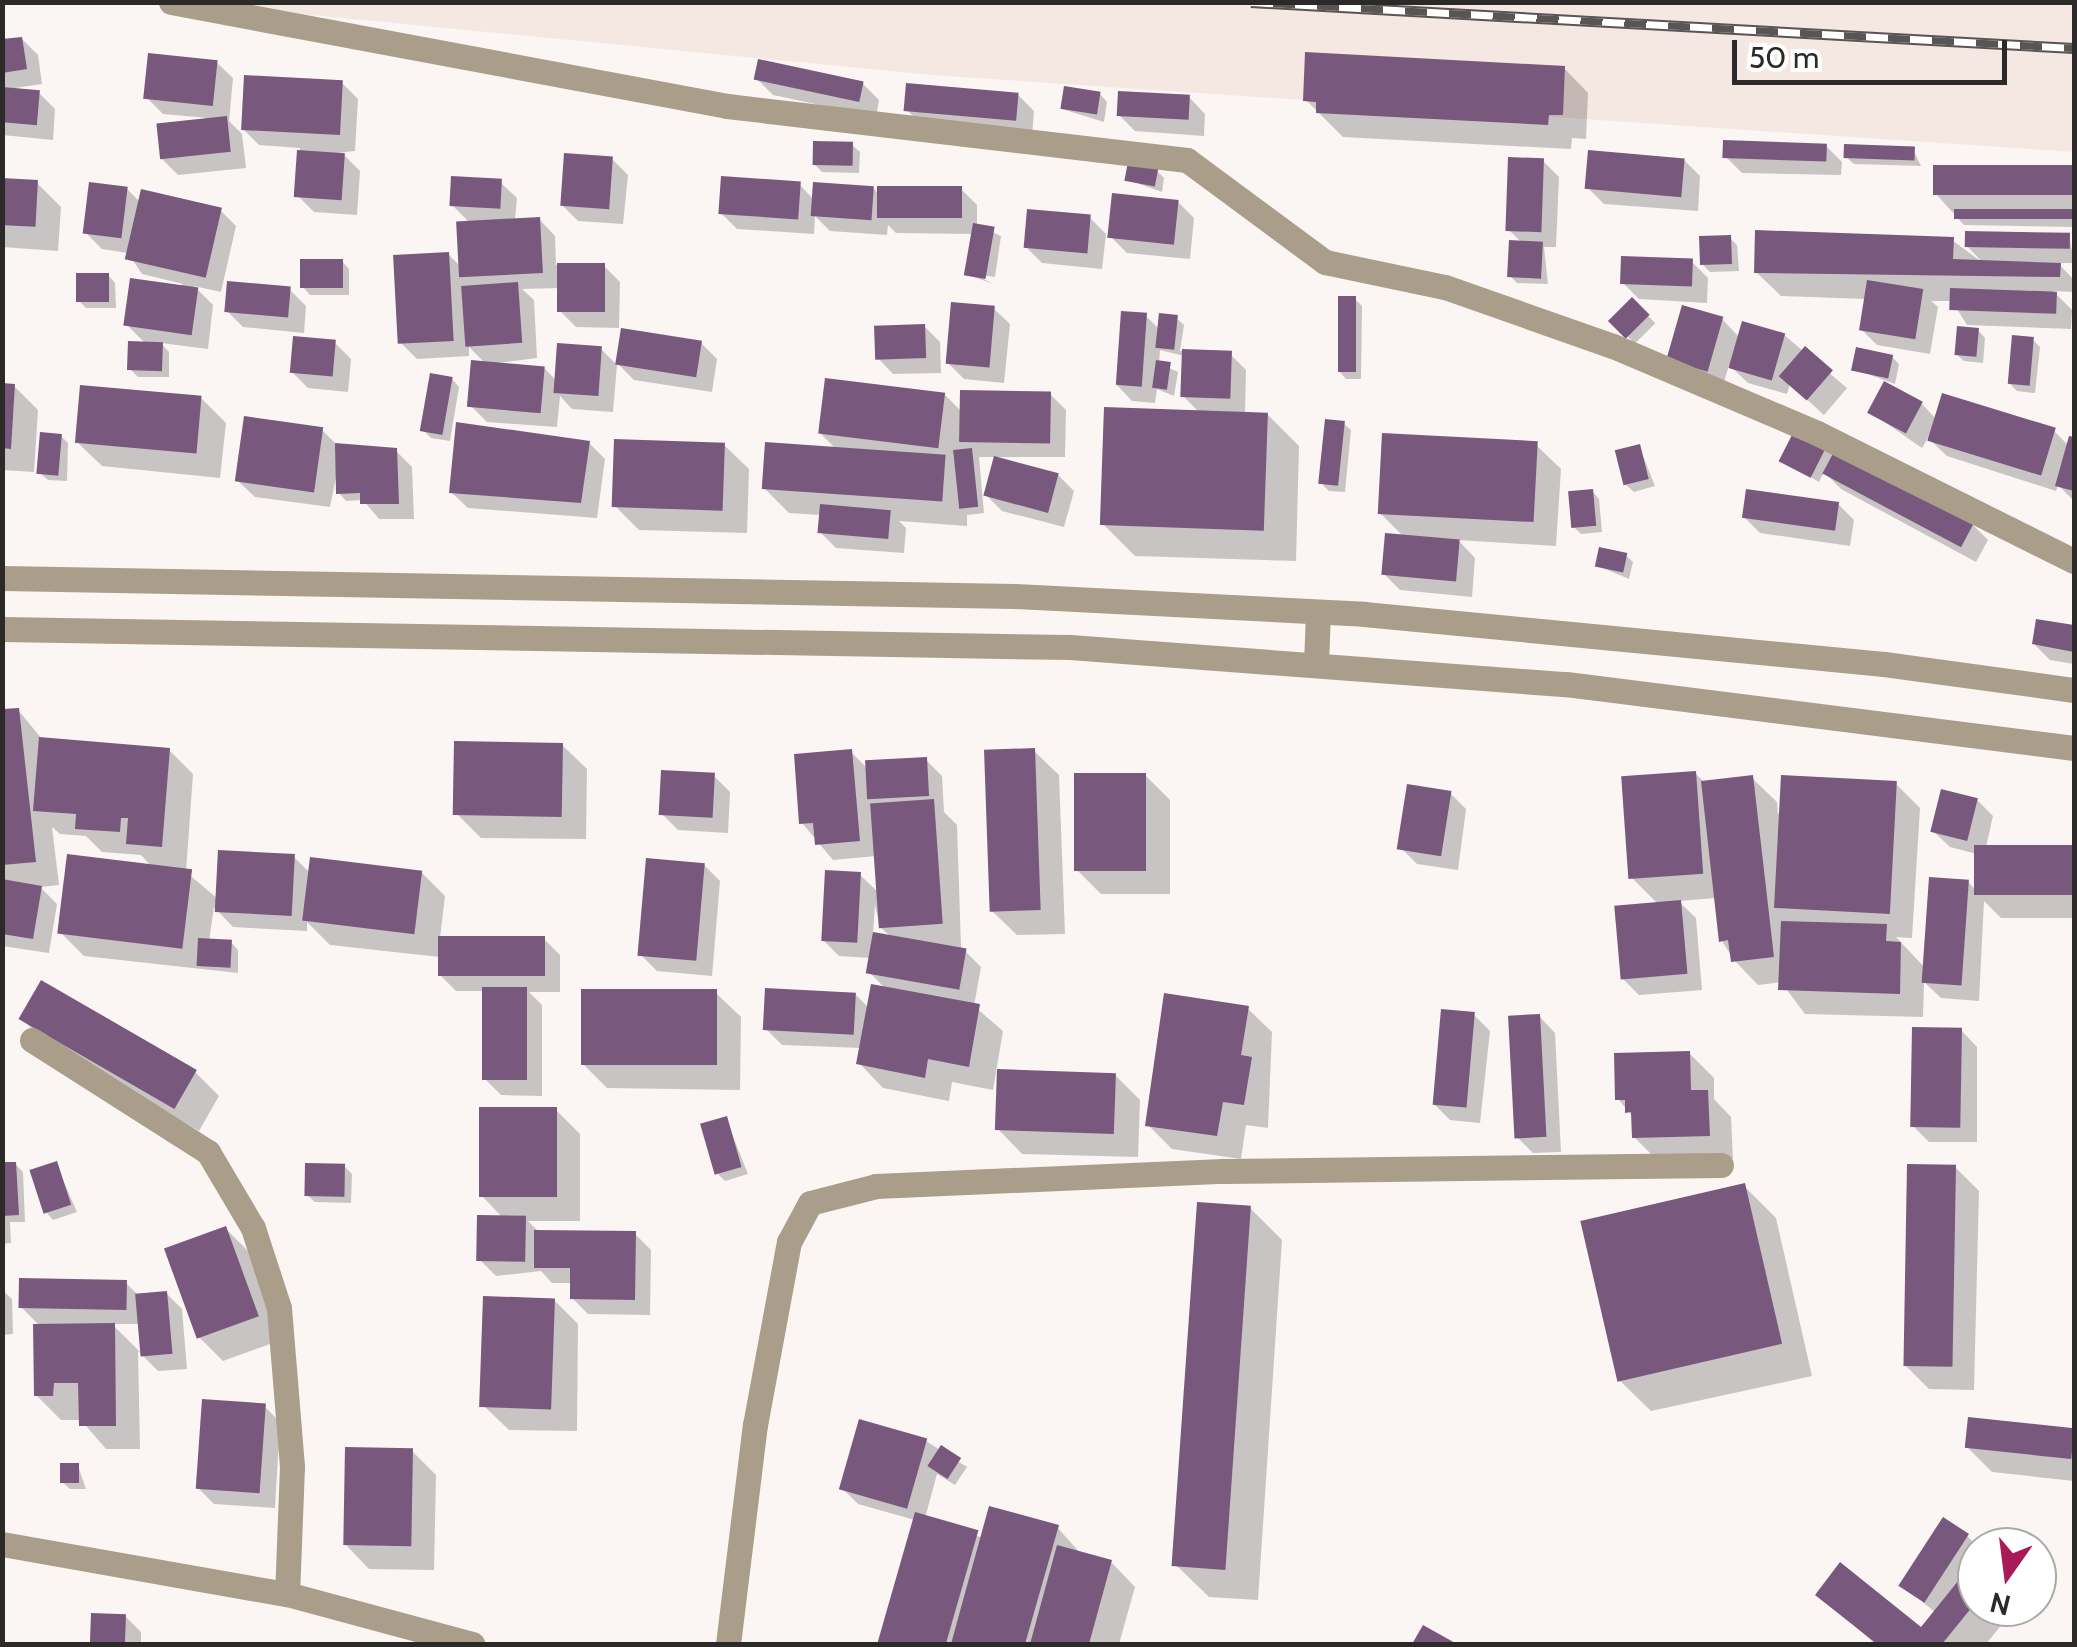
<!DOCTYPE html>
<html>
<head>
<meta charset="utf-8">
<style>
	body { margin:0 }
	#map { position:relative; width:2077px; height:1647px; overflow:hidden; background:#fbf6f4; font-family:Cabin,sans-serif }
	div>[style] { position:absolute }
	[style*='--x'] { left:calc(var(--x)*1px); top:calc(var(--y)*1px); width:calc(var(--w)*1px); rotate:calc(var(--a)*1deg) }
	.built>* { inset:0; background:#f5e7e2 }
	.shadow>* { inset:0; background:#0003; transform-origin:0 0 }
	.building>* { inset:0; background:#78587d; transform-origin:0 0 }
	.minor>* { height:25px; margin:-12.5px; padding:0 12.5px; transform-origin:12.5px; border-radius:12.5px; background:#aa9e8a }
	.rail>* { height:11px; margin-top:-5.5px; transform-origin:0; background:repeating-linear-gradient(90deg,#fff 0 22px,#585554 0 44px); box-sizing:border-box; border-block:2px solid #585554 }
	span { translate:-50% -50%; white-space:nowrap; text-align:center; line-height:1.15; -webkit-text-stroke:10px #fff; paint-order:stroke }
	.frame { position:absolute; inset:0; border:5px solid #2c2a29; pointer-events:none }
	.north { position:absolute; left:1957px; top:1527px; width:100px; height:100px; box-sizing:border-box; background:#fff; border:2px solid #abaaa9; border-radius:50%; rotate:194deg; font-size:28px; font-weight:700; line-height:40px; text-align:center; color:#2c2a29 }
	.north::after { content:''; display:block; margin:auto; width:35px; height:45px; background:#a91a58; clip-path:polygon(50% 0,100% 100%,50% 72%,0 100%) }
	.scale { position:absolute; left:1732px; top:40px; width:275px; height:45px; box-sizing:border-box; border:5px solid #2c2a29; border-top:0; padding-left:12px; font-size:30px; line-height:35px; white-space:nowrap; color:#2c2a29; -webkit-text-stroke:8px #fff; paint-order:stroke }
</style>
</head>
<body>
<div id="map">
	<div class="built">
		<i style="clip-path:polygon(186px 3px,2074px 3px,2074px 152px,932px 75px)"></i>
	</div>
	<div class="shadow">
		<i style="clip-path:polygon(22px 39px,38px 55px,42px 84px,15px 88px,39px 93px,55px 109px,53px 140px,2px 135px,2px 42px)"></i>
		<i style="clip-path:polygon(216px 62px,233px 78px,229px 121px,242px 134px,246px 168px,178px 175px,162px 159px,207px 118px,163px 114px,147px 98px)"></i>
		<i style="clip-path:polygon(1564px 68px,1588px 93px,1586px 139px,1572px 138px,1571px 149px,1343px 137px,1306px 100px)"></i>
		<i style="clip-path:polygon(757px 79px,863px 84px,879px 100px,876px 117px,773px 95px)"></i>
		<i style="clip-path:polygon(342px 83px,358px 99px,355px 151px,328px 154px,344px 155px,360px 171px,357px 215px,314px 212px,298px 196px,300px 148px,259px 145px,243px 129px)"></i>
		<i style="clip-path:polygon(1100px 94px,1107px 102px,1104px 122px,1062px 109px)"></i>
		<i style="clip-path:polygon(1018px 95px,1034px 111px,1032px 136px,923px 126px,907px 110px)"></i>
		<i style="clip-path:polygon(1189px 97px,1205px 114px,1204px 136px,1135px 131px,1119px 115px)"></i>
		<i style="clip-path:polygon(852px 145px,860px 152px,859px 173px,822px 172px,814px 164px)"></i>
		<i style="clip-path:polygon(1826px 146px,1842px 162px,1841px 175px,1742px 173px,1726px 157px)"></i>
		<i style="clip-path:polygon(1913px 149px,1921px 166px,1854px 164px,1846px 157px)"></i>
		<i style="clip-path:polygon(612px 159px,628px 175px,623px 224px,578px 221px,562px 205px)"></i>
		<i style="clip-path:polygon(1684px 160px,1700px 176px,1698px 211px,1604px 204px,1588px 188px)"></i>
		<i style="clip-path:polygon(1543px 161px,1559px 177px,1556px 247px,1544px 247px,1548px 284px,1517px 283px,1510px 276px,1522px 243px,1509px 230px)"></i>
		<i style="clip-path:polygon(2074px 167px,2074px 227px,1964px 225px,1936px 194px,1936px 168px)"></i>
		<i style="clip-path:polygon(1157px 171px,1164px 178px,1162px 192px,1128px 180px)"></i>
		<i style="clip-path:polygon(2px 180px,37px 183px,61px 207px,58px 251px,2px 247px)"></i>
		<i style="clip-path:polygon(500px 182px,517px 198px,515px 220px,539px 219px,555px 236px,556px 265px,604px 266px,620px 282px,619px 328px,576px 327px,560px 311px,560px 288px,522px 289px,534px 300px,537px 358px,490px 364px,544px 368px,557px 381px,601px 349px,617px 365px,613px 412px,572px 409px,560px 396px,557px 427px,487px 422px,471px 406px,486px 364px,469px 347px,469px 356px,417px 359px,401px 343px,448px 254px,461px 267px,469px 222px,452px 205px)"></i>
		<i style="clip-path:polygon(800px 185px,814px 200px,873px 188px,880px 195px,961px 189px,977px 205px,977px 226px,1001px 236px,995px 277px,973px 274px,994px 284px,968px 275px,974px 234px,896px 233px,888px 225px,887px 235px,830px 231px,815px 216px,814px 234px,737px 229px,721px 213px)"></i>
		<i style="clip-path:polygon(127px 189px,140px 202px,220px 210px,236px 226px,221px 292px,194px 286px,213px 305px,208px 349px,161px 343px,169px 352px,169px 377px,138px 377px,130px 369px,146px 344px,127px 325px,183px 284px,142px 274px,128px 253px,102px 249px,86px 233px)"></i>
		<i style="clip-path:polygon(1178px 202px,1194px 218px,1190px 259px,1127px 253px,1111px 237px)"></i>
		<i style="clip-path:polygon(1090px 218px,1106px 234px,1102px 269px,1042px 263px,1026px 247px)"></i>
		<i style="clip-path:polygon(2069px 234px,2074px 263px,2058px 263px,2074px 280px,2074px 292px,2053px 291px,2072px 310px,2071px 329px,1967px 325px,1952px 301px,1931px 301px,1938px 307px,1930px 354px,1877px 345px,1861px 329px,1866px 299px,1781px 296px,1756px 272px,1952px 240px,1983px 263px,1967px 246px)"></i>
		<i style="clip-path:polygon(1730px 238px,1737px 245px,1739px 271px,1710px 272px,1703px 265px)"></i>
		<i style="clip-path:polygon(342px 261px,349px 269px,349px 295px,310px 295px,303px 287px)"></i>
		<i style="clip-path:polygon(1692px 262px,1708px 278px,1707px 303px,1639px 299px,1623px 283px)"></i>
		<i style="clip-path:polygon(108px 275px,115px 283px,116px 308px,86px 308px,79px 301px)"></i>
		<i style="clip-path:polygon(290px 290px,306px 306px,304px 333px,243px 327px,227px 311px)"></i>
		<i style="clip-path:polygon(1355px 299px,1362px 306px,1361px 379px,1346px 379px,1339px 371px)"></i>
		<i style="left:1632px;top:300px;width:33px;height:29px;rotate:45deg"></i>
		<i style="clip-path:polygon(993px 308px,1010px 324px,1004px 383px,964px 379px,948px 363px)"></i>
		<i style="clip-path:polygon(1146px 316px,1159px 329px,1176px 318px,1184px 325px,1180px 351px,1230px 354px,1246px 370px,1245px 413px,1267px 414px,1299px 446px,1296px 561px,1135px 556px,1103px 524px,1199px 412px,1183px 396px,1184px 356px,1160px 350px,1159px 363px,1178px 372px,1174px 396px,1157px 389px,1155px 403px,1132px 401px,1116px 384px)"></i>
		<i style="clip-path:polygon(1722px 319px,1740px 338px,1784px 335px,1847px 388px,1824px 415px,1790px 384px,1787px 394px,1748px 383px,1729px 365px,1723px 386px,1685px 375px)"></i>
		<i style="clip-path:polygon(924px 326px,940px 342px,941px 373px,893px 374px,877px 357px)"></i>
		<i style="clip-path:polygon(1978px 330px,1985px 338px,1983px 363px,1964px 361px,1956px 354px)"></i>
		<i style="clip-path:polygon(2033px 340px,2040px 347px,2035px 393px,2017px 391px,2009px 383px)"></i>
		<i style="clip-path:polygon(335px 343px,351px 359px,348px 392px,308px 388px,292px 372px)"></i>
		<i style="clip-path:polygon(701px 343px,717px 359px,712px 392px,634px 380px,618px 364px)"></i>
		<i style="clip-path:polygon(1892px 357px,1899px 364px,1895px 384px,1854px 369px)"></i>
		<i style="clip-path:polygon(452px 379px,459px 387px,450px 441px,431px 438px,423px 430px)"></i>
		<i style="clip-path:polygon(2px 385px,14px 386px,38px 410px,34px 472px,2px 470px)"></i>
		<i style="clip-path:polygon(944px 394px,962px 412px,1050px 394px,1066px 410px,1065px 457px,979px 457px,984px 513px,967px 515px,967px 526px,899px 521px,906px 528px,904px 553px,836px 548px,820px 532px,821px 515px,789px 513px,764px 488px,837px 450px,821px 434px)"></i>
		<i style="clip-path:polygon(201px 398px,226px 423px,220px 478px,102px 466px,77px 442px)"></i>
		<i style="clip-path:polygon(1922px 404px,1937px 420px,2054px 431px,2069px 446px,2074px 440px,2074px 501px,2058px 485px,2056px 491px,1947px 456px,1928px 438px,1922px 448px,1870px 412px)"></i>
		<i style="clip-path:polygon(1343px 423px,1351px 430px,1345px 492px,1329px 491px,1321px 483px)"></i>
		<i style="clip-path:polygon(322px 430px,338px 446px,396px 451px,412px 467px,414px 519px,379px 519px,363px 500px,346px 501px,339px 493px,338px 467px,330px 507px,255px 497px,238px 481px)"></i>
		<i style="clip-path:polygon(61px 436px,68px 443px,67px 481px,48px 480px,40px 473px)"></i>
		<i style="clip-path:polygon(589px 443px,605px 459px,597px 518px,468px 508px,451px 492px)"></i>
		<i style="clip-path:polygon(724px 445px,749px 469px,747px 533px,639px 530px,615px 506px)"></i>
		<i style="clip-path:polygon(1536px 445px,1561px 469px,1556px 546px,1458px 540px,1475px 558px,1472px 597px,1400px 590px,1384px 574px,1404px 537px,1380px 513px)"></i>
		<i style="clip-path:polygon(1639px 446px,1655px 486px,1634px 492px,1626px 485px)"></i>
		<i style="clip-path:polygon(1825px 449px,1972px 524px,1988px 540px,1976px 562px,1841px 489px,1824px 472px,1819px 482px,1782px 460px)"></i>
		<i style="clip-path:polygon(1058px 475px,1074px 491px,1064px 527px,1002px 511px,986px 495px)"></i>
		<i style="clip-path:polygon(1592px 491px,1599px 499px,1602px 532px,1581px 534px,1574px 527px)"></i>
		<i style="clip-path:polygon(1838px 504px,1854px 520px,1850px 546px,1760px 533px,1744px 517px)"></i>
		<i style="clip-path:polygon(1625px 555px,1633px 562px,1629px 579px,1598px 566px)"></i>
		<i style="clip-path:polygon(2038px 622px,2074px 628px,2074px 664px,2050px 660px,2034px 644px)"></i>
		<i style="clip-path:polygon(18px 710px,42px 739px,169px 750px,193px 774px,186px 872px,218px 899px,294px 857px,311px 874px,421px 872px,445px 896px,440px 938px,544px 939px,560px 955px,560px 992px,529px 992px,542px 1005px,542px 1096px,501px 1095px,485px 1079px,484px 991px,456px 991px,440px 975px,440px 957px,330px 945px,307px 922px,307px 931px,233px 927px,214px 907px,209px 941px,231px 942px,238px 950px,238px 973px,84px 956px,60px 932px,153px 868px,141px 855px,102px 852px,86px 836px,60px 834px,52px 827px,59px 885px,40px 887px,57px 904px,49px 953px,2px 946px,2px 712px)"></i>
		<i style="clip-path:polygon(562px 745px,587px 769px,586px 839px,481px 838px,457px 814px)"></i>
		<i style="clip-path:polygon(1034px 751px,1059px 775px,1065px 934px,1017px 935px,992px 911px)"></i>
		<i style="clip-path:polygon(evenodd,851px 752px,868px 769px,926px 760px,942px 776px,944px 812px,957px 825px,961px 947px,981px 967px,974px 1006px,1003px 1031px,993px 1090px,952px 1082px,949px 1101px,883px 1088px,859px 1063px,862px 1048px,782px 1045px,766px 1029px,855px 994px,869px 1008px,886px 989px,869px 972px,871px 958px,839px 956px,823px 940px,860px 875px,878px 892px,876px 856px,833px 860px,802px 823px,851px 752px,875px 905px,880px 927px,891px 937px,873px 934px,875px 905px)"></i>
		<i style="clip-path:polygon(1695px 773px,1705px 783px,1752px 778px,1777px 802px,1778px 814px,1896px 784px,1920px 808px,1912px 938px,1896px 937px,1926px 969px,1968px 882px,1977px 891px,1977px 854px,1950px 847px,1933px 831px,1977px 800px,1993px 816px,1986px 847px,2074px 847px,2074px 918px,2001px 918px,1984px 901px,1979px 1001px,1941px 998px,1924px 982px,1923px 1017px,1805px 1014px,1781px 982px,1758px 985px,1734px 960px,1722px 941px,1717px 898px,1678px 901px,1696px 918px,1702px 990px,1639px 995px,1622px 978px,1658px 904px,1632px 878px)"></i>
		<i style="clip-path:polygon(1145px 775px,1170px 800px,1170px 894px,1101px 894px,1077px 870px)"></i>
		<i style="clip-path:polygon(714px 776px,730px 792px,728px 833px,678px 830px,662px 814px)"></i>
		<i style="clip-path:polygon(1450px 793px,1466px 809px,1458px 870px,1417px 864px,1401px 848px)"></i>
		<i style="clip-path:polygon(704px 865px,720px 881px,712px 976px,657px 971px,641px 955px)"></i>
		<i style="clip-path:polygon(716px 993px,741px 1017px,740px 1090px,607px 1088px,583px 1064px)"></i>
		<i style="clip-path:polygon(1247px 1008px,1272px 1032px,1268px 1128px,1246px 1125px,1241px 1159px,1172px 1149px,1148px 1125px)"></i>
		<i style="clip-path:polygon(1474px 1015px,1490px 1031px,1480px 1123px,1450px 1120px,1434px 1104px)"></i>
		<i style="clip-path:polygon(1539px 1016px,1555px 1033px,1561px 1152px,1533px 1153px,1517px 1137px)"></i>
		<i style="clip-path:polygon(22px 1019px,195px 1072px,219px 1096px,199px 1131px,46px 1043px)"></i>
		<i style="clip-path:polygon(1961px 1030px,1977px 1047px,1977px 1142px,1929px 1142px,1913px 1126px)"></i>
		<i style="clip-path:polygon(1689px 1053px,1714px 1078px,1714px 1099px,1731px 1117px,1733px 1159px,1658px 1161px,1634px 1137px,1634px 1118px,1618px 1099px)"></i>
		<i style="clip-path:polygon(1115px 1075px,1140px 1100px,1138px 1157px,1022px 1154px,998px 1129px)"></i>
		<i style="clip-path:polygon(556px 1110px,580px 1134px,580px 1221px,528px 1221px,540px 1233px,635px 1234px,651px 1250px,650px 1315px,588px 1314px,572px 1298px,572px 1283px,552px 1283px,541px 1271px,496px 1276px,480px 1260px,503px 1218px,482px 1196px)"></i>
		<i style="clip-path:polygon(726px 1119px,748px 1174px,725px 1181px,718px 1174px)"></i>
		<i style="clip-path:polygon(15px 1164px,23px 1172px,25px 1222px,10px 1222px,11px 1243px,2px 1244px,2px 1165px)"></i>
		<i style="clip-path:polygon(56px 1164px,77px 1212px,53px 1220px,46px 1212px)"></i>
		<i style="clip-path:polygon(344px 1166px,352px 1174px,351px 1203px,315px 1202px,307px 1195px)"></i>
		<i style="clip-path:polygon(1955px 1167px,1979px 1191px,1974px 1390px,1929px 1389px,1905px 1365px)"></i>
		<i style="clip-path:polygon(1744px 1186px,1776px 1218px,1812px 1376px,1651px 1411px,1618px 1379px)"></i>
		<i style="clip-path:polygon(1250px 1208px,1282px 1240px,1258px 1600px,1209px 1597px,1176px 1565px)"></i>
		<i style="clip-path:polygon(226px 1229px,250px 1253px,281px 1340px,223px 1361px,199px 1337px)"></i>
		<i style="clip-path:polygon(evenodd,126px 1283px,139px 1296px,166px 1293px,182px 1309px,187px 1369px,158px 1371px,138px 1351px,140px 1449px,106px 1449px,81px 1420px,61px 1420px,36px 1395px,41px 1327px,21px 1307px,126px 1283px,112px 1324px,140px 1324px,142px 1354px,112px 1324px)"></i>
		<i style="clip-path:polygon(2px 1290px,12px 1299px,13px 1334px,2px 1335px)"></i>
		<i style="clip-path:polygon(554px 1300px,578px 1324px,577px 1431px,509px 1430px,484px 1406px)"></i>
		<i style="clip-path:polygon(264px 1406px,280px 1422px,275px 1508px,214px 1504px,198px 1488px)"></i>
		<i style="clip-path:polygon(1970px 1419px,2074px 1432px,2074px 1481px,1992px 1472px,1967px 1447px)"></i>
		<i style="clip-path:polygon(926px 1441px,967px 1467px,955px 1485px,937px 1474px,925px 1518px,983px 1538px,1057px 1527px,1081px 1554px,1111px 1562px,1135px 1587px,1119px 1644px,881px 1644px,915px 1520px,858px 1504px,842px 1488px)"></i>
		<i style="clip-path:polygon(412px 1451px,436px 1475px,434px 1570px,369px 1569px,345px 1544px)"></i>
		<i style="clip-path:polygon(78px 1466px,86px 1489px,70px 1489px,62px 1482px)"></i>
		<i style="clip-path:polygon(1967px 1536px,1978px 1547px,1972px 1569px,1977px 1607px,2015px 1608px,1986px 1644px,1875px 1644px,1818px 1594px,1922px 1630px,1936px 1613px,1901px 1584px)"></i>
		<i style="clip-path:polygon(93px 1615px,125px 1616px,141px 1632px,141px 1644px,92px 1644px)"></i>
	</div>
	<div class="building">
		<i style="clip-path:polygon(22px 37px,27px 69px,2px 73px,2px 39px)"></i>
		<i style="clip-path:polygon(1305px 52px,1565px 66px,1563px 115px,1549px 115px,1548px 125px,1316px 113px,1316px 102px,1303px 101px)"></i>
		<i style="left:148px;top:53px;width:70px;height:46px;rotate:6deg"></i>
		<i style="left:758px;top:59px;width:108px;height:21px;rotate:12deg"></i>
		<i style="left:244px;top:75px;width:99px;height:55px;rotate:3deg"></i>
		<i style="left:906px;top:83px;width:113px;height:28px;rotate:5deg"></i>
		<i style="left:1064px;top:86px;width:37px;height:23px;rotate:9deg"></i>
		<i style="left:2px;top:87px;width:38px;height:35px;rotate:5deg"></i>
		<i style="left:1118px;top:91px;width:72px;height:25px;rotate:3deg"></i>
		<i style="left:227px;top:116px;width:36px;height:71px;rotate:84deg"></i>
		<i style="left:1723px;top:140px;width:104px;height:18px;rotate:2deg"></i>
		<i style="left:813px;top:141px;width:40px;height:24px;rotate:1deg"></i>
		<i style="left:1844px;top:144px;width:71px;height:14px;rotate:2deg"></i>
		<i style="left:297px;top:150px;width:48px;height:47px;rotate:4deg"></i>
		<i style="left:1588px;top:150px;width:97px;height:39px;rotate:5deg"></i>
		<i style="left:564px;top:153px;width:49px;height:53px;rotate:4deg"></i>
		<i style="left:1508px;top:157px;width:36px;height:74px;rotate:2deg"></i>
		<i style="left:1128px;top:162px;width:31px;height:19px;rotate:11deg"></i>
		<i style="left:1933px;top:165px;width:141px;height:30px"></i>
		<i style="left:451px;top:176px;width:51px;height:30px;rotate:3deg"></i>
		<i style="left:721px;top:176px;width:80px;height:38px;rotate:4deg"></i>
		<i style="left:2px;top:178px;width:36px;height:47px;rotate:3deg"></i>
		<i style="left:89px;top:182px;width:39px;height:52px;rotate:7deg"></i>
		<i style="left:813px;top:182px;width:61px;height:34px;rotate:4deg"></i>
		<i style="left:877px;top:186px;width:85px;height:32px"></i>
		<i style="left:141px;top:189px;width:83px;height:72px;rotate:13deg"></i>
		<i style="left:1112px;top:193px;width:67px;height:45px;rotate:6deg"></i>
		<i style="left:1027px;top:209px;width:64px;height:39px;rotate:5deg"></i>
		<i style="left:1954px;top:209px;width:120px;height:10px"></i>
		<i style="left:540px;top:217px;width:56px;height:84px;rotate:87deg"></i>
		<i style="left:973px;top:223px;width:22px;height:53px;rotate:10deg"></i>
		<i style="clip-path:polygon(1755px 230px,1954px 237px,1953px 259px,2061px 263px,2060px 277px,1754px 273px)"></i>
		<i style="left:1965px;top:231px;width:105px;height:16px;rotate:1deg"></i>
		<i style="left:1731px;top:235px;width:29px;height:32px;rotate:88deg"></i>
		<i style="left:1509px;top:240px;width:34px;height:37px;rotate:3deg"></i>
		<i style="left:449px;top:252px;width:89px;height:56px;rotate:87deg"></i>
		<i style="left:1621px;top:256px;width:72px;height:28px;rotate:2deg"></i>
		<i style="left:300px;top:259px;width:43px;height:29px"></i>
		<i style="left:557px;top:263px;width:48px;height:49px"></i>
		<i style="left:76px;top:273px;width:33px;height:29px"></i>
		<i style="left:130px;top:278px;width:69px;height:48px;rotate:8deg"></i>
		<i style="left:1867px;top:280px;width:57px;height:51px;rotate:9deg"></i>
		<i style="left:227px;top:281px;width:64px;height:31px;rotate:5deg"></i>
		<i style="left:518px;top:282px;width:61px;height:57px;rotate:86deg"></i>
		<i style="left:1950px;top:288px;width:107px;height:22px;rotate:2deg"></i>
		<i style="left:1338px;top:296px;width:18px;height:76px"></i>
		<i style="left:1632px;top:297px;width:25px;height:34px;rotate:45deg"></i>
		<i style="left:951px;top:302px;width:44px;height:62px;rotate:5deg"></i>
		<i style="left:1682px;top:305px;width:43px;height:57px;rotate:16deg"></i>
		<i style="left:1121px;top:311px;width:26px;height:74px;rotate:4deg"></i>
		<i style="left:1159px;top:313px;width:19px;height:35px;rotate:6deg"></i>
		<i style="left:1742px;top:321px;width:45px;height:49px;rotate:16deg"></i>
		<i style="left:925px;top:324px;width:34px;height:51px;rotate:88deg"></i>
		<i style="left:1957px;top:326px;width:22px;height:29px;rotate:5deg"></i>
		<i style="left:621px;top:328px;width:82px;height:37px;rotate:9deg"></i>
		<i style="left:2012px;top:335px;width:22px;height:49px;rotate:5deg"></i>
		<i style="left:293px;top:336px;width:43px;height:37px;rotate:5deg"></i>
		<i style="left:128px;top:341px;width:35px;height:29px;rotate:2deg"></i>
		<i style="left:557px;top:343px;width:45px;height:50px;rotate:4deg"></i>
		<i style="left:1805px;top:346px;width:37px;height:40px;rotate:41deg"></i>
		<i style="left:1856px;top:347px;width:38px;height:24px;rotate:12deg"></i>
		<i style="left:1182px;top:349px;width:50px;height:48px;rotate:2deg"></i>
		<i style="left:471px;top:360px;width:74px;height:47px;rotate:5deg"></i>
		<i style="left:1156px;top:360px;width:15px;height:28px;rotate:8deg"></i>
		<i style="left:430px;top:373px;width:23px;height:59px;rotate:10deg"></i>
		<i style="left:825px;top:378px;width:121px;height:56px;rotate:7deg"></i>
		<i style="left:1884px;top:381px;width:44px;height:36px;rotate:28deg"></i>
		<i style="clip-path:polygon(2px 383px,15px 384px,11px 449px,2px 448px)"></i>
		<i style="left:80px;top:385px;width:122px;height:58px;rotate:5deg"></i>
		<i style="left:960px;top:390px;width:91px;height:52px;rotate:1deg"></i>
		<i style="left:1942px;top:393px;width:119px;height:50px;rotate:17deg"></i>
		<i style="left:1104px;top:407px;width:164px;height:118px;rotate:2deg"></i>
		<i style="left:244px;top:416px;width:80px;height:66px;rotate:8deg"></i>
		<i style="left:1325px;top:419px;width:20px;height:65px;rotate:6deg"></i>
		<i style="clip-path:polygon(456px 422px,590px 441px,581px 503px,449px 493px)"></i>
		<i style="left:1794px;top:431px;width:36px;height:34px;rotate:27deg"></i>
		<i style="left:40px;top:432px;width:22px;height:42px;rotate:5deg"></i>
		<i style="left:1382px;top:433px;width:156px;height:81px;rotate:3deg"></i>
		<i style="clip-path:polygon(2069px 436px,2074px 437px,2074px 491px,2055px 486px)"></i>
		<i style="left:614px;top:439px;width:111px;height:68px;rotate:2deg"></i>
		<i style="left:765px;top:442px;width:181px;height:47px;rotate:4deg"></i>
		<i style="clip-path:polygon(335px 443px,397px 448px,399px 504px,360px 504px,360px 493px,336px 494px)"></i>
		<i style="left:1640px;top:444px;width:36px;height:26px;rotate:76deg"></i>
		<i style="left:972px;top:448px;width:59px;height:19px;rotate:84deg"></i>
		<i style="left:1836px;top:448px;width:157px;height:29px;rotate:28deg"></i>
		<i style="left:994px;top:456px;width:67px;height:41px;rotate:15deg"></i>
		<i style="left:1593px;top:489px;width:37px;height:25px;rotate:85deg"></i>
		<i style="left:1746px;top:489px;width:94px;height:29px;rotate:8deg"></i>
		<i style="left:820px;top:504px;width:71px;height:29px;rotate:5deg"></i>
		<i style="left:1385px;top:533px;width:75px;height:42px;rotate:5deg"></i>
		<i style="left:1599px;top:547px;width:29px;height:20px;rotate:12deg"></i>
		<i style="clip-path:polygon(2036px 619px,2074px 625px,2074px 652px,2032px 644px)"></i>
		<i style="clip-path:polygon(19px 708px,36px 862px,2px 865px,2px 709px)"></i>
		<i style="clip-path:polygon(39px 737px,170px 748px,162px 847px,126px 844px,128px 818px,121px 818px,120px 832px,75px 829px,76px 814px,33px 811px)"></i>
		<i style="left:454px;top:741px;width:109px;height:74px;rotate:1deg"></i>
		<i style="left:1035px;top:748px;width:162px;height:51px;rotate:88deg"></i>
		<i style="clip-path:polygon(852px 749px,860px 841px,815px 845px,813px 823px,799px 824px,794px 754px)"></i>
		<i style="left:927px;top:757px;width:39px;height:62px;rotate:87deg"></i>
		<i style="left:661px;top:770px;width:54px;height:45px;rotate:3deg"></i>
		<i style="left:1696px;top:771px;width:103px;height:75px;rotate:86deg"></i>
		<i style="left:1074px;top:773px;width:72px;height:98px"></i>
		<i style="clip-path:polygon(1753px 775px,1774px 957px,1731px 962px,1728px 940px,1719px 942px,1701px 781px)"></i>
		<i style="left:1781px;top:775px;width:116px;height:133px;rotate:3deg"></i>
		<i style="left:1407px;top:784px;width:45px;height:66px;rotate:9deg"></i>
		<i style="left:1941px;top:789px;width:38px;height:44px;rotate:14deg"></i>
		<i style="left:934px;top:799px;width:125px;height:64px;rotate:86deg"></i>
		<i style="left:1974px;top:845px;width:100px;height:50px"></i>
		<i style="left:218px;top:850px;width:77px;height:62px;rotate:3deg"></i>
		<i style="left:67px;top:854px;width:126px;height:80px;rotate:7deg"></i>
		<i style="left:310px;top:857px;width:113px;height:64px;rotate:7deg"></i>
		<i style="left:646px;top:858px;width:59px;height:98px;rotate:5deg"></i>
		<i style="left:825px;top:870px;width:36px;height:71px;rotate:3deg"></i>
		<i style="left:1929px;top:877px;width:40px;height:106px;rotate:4deg"></i>
		<i style="clip-path:polygon(2px 879px,42px 886px,33px 939px,2px 934px)"></i>
		<i style="left:1681px;top:900px;width:74px;height:67px;rotate:85deg"></i>
		<i style="clip-path:polygon(1781px 921px,1887px 924px,1886px 941px,1901px 942px,1900px 994px,1778px 990px)"></i>
		<i style="left:873px;top:932px;width:95px;height:42px;rotate:10deg"></i>
		<i style="left:438px;top:936px;width:107px;height:40px"></i>
		<i style="left:198px;top:938px;width:34px;height:28px;rotate:3deg"></i>
		<i style="left:41px;top:980px;width:180px;height:45px;rotate:30deg"></i>
		<i style="clip-path:polygon(871px 984px,980px 1004px,969px 1067px,928px 1059px,925px 1078px,856px 1064px)"></i>
		<i style="left:482px;top:987px;width:45px;height:93px"></i>
		<i style="left:765px;top:988px;width:91px;height:42px;rotate:3deg"></i>
		<i style="left:581px;top:989px;width:136px;height:76px"></i>
		<i style="clip-path:polygon(1164px 993px,1249px 1006px,1241px 1055px,1252px 1057px,1244px 1105px,1223px 1102px,1217px 1136px,1145px 1126px)"></i>
		<i style="left:1441px;top:1009px;width:34px;height:96px;rotate:5deg"></i>
		<i style="left:1540px;top:1014px;width:123px;height:32px;rotate:87deg"></i>
		<i style="left:1912px;top:1027px;width:50px;height:100px;rotate:1deg"></i>
		<i style="clip-path:polygon(1690px 1051px,1691px 1090px,1708px 1090px,1710px 1136px,1632px 1138px,1631px 1112px,1625px 1113px,1625px 1100px,1615px 1100px,1614px 1053px)"></i>
		<i style="left:997px;top:1069px;width:119px;height:61px;rotate:2deg"></i>
		<i style="left:479px;top:1107px;width:78px;height:90px"></i>
		<i style="left:727px;top:1116px;width:53px;height:28px;rotate:74deg"></i>
		<i style="left:57px;top:1161px;width:46px;height:29px;rotate:72deg"></i>
		<i style="clip-path:polygon(2px 1162px,16px 1162px,19px 1215px,2px 1216px)"></i>
		<i style="left:305px;top:1163px;width:40px;height:33px;rotate:1deg"></i>
		<i style="left:1907px;top:1164px;width:49px;height:202px;rotate:1deg"></i>
		<i style="left:1745px;top:1183px;width:165px;height:169px;rotate:77deg"></i>
		<i style="left:1197px;top:1202px;width:54px;height:365px;rotate:4deg"></i>
		<i style="left:477px;top:1215px;width:49px;height:46px;rotate:1deg"></i>
		<i style="left:226px;top:1226px;width:96px;height:66px;rotate:70deg"></i>
		<i style="clip-path:polygon(534px 1230px,636px 1231px,635px 1300px,570px 1299px,570px 1268px,534px 1268px)"></i>
		<i style="left:19px;top:1278px;width:108px;height:30px;rotate:1deg"></i>
		<i style="left:167px;top:1291px;width:63px;height:32px;rotate:85deg"></i>
		<i style="left:483px;top:1296px;width:72px;height:111px;rotate:2deg"></i>
		<i style="clip-path:polygon(115px 1323px,116px 1426px,79px 1426px,78px 1383px,54px 1383px,53px 1396px,34px 1396px,33px 1324px)"></i>
		<i style="left:202px;top:1399px;width:64px;height:90px;rotate:4deg"></i>
		<i style="left:1968px;top:1417px;width:107px;height:31px;rotate:6deg"></i>
		<i style="left:859px;top:1419px;width:71px;height:73px;rotate:16deg"></i>
		<i style="left:941px;top:1445px;width:24px;height:25px;rotate:33deg"></i>
		<i style="left:345px;top:1447px;width:68px;height:98px;rotate:1deg"></i>
		<i style="left:79px;top:1463px;width:20px;height:19px;rotate:90deg"></i>
		<i style="clip-path:polygon(989px 1506px,1059px 1525px,1025px 1644px,951px 1644px)"></i>
		<i style="left:915px;top:1512px;width:66px;height:137px;rotate:16deg"></i>
		<i style="left:1943px;top:1517px;width:31px;height:82px;rotate:33deg"></i>
		<i style="clip-path:polygon(1057px 1545px,1112px 1560px,1089px 1644px,1030px 1644px)"></i>
		<i style="clip-path:polygon(1840px 1562px,1921px 1627px,1971px 1565px,1977px 1601px,1942px 1644px,1877px 1644px,1815px 1595px)"></i>
		<i style="left:91px;top:1613px;width:35px;height:31px;rotate:2deg"></i>
		<i style="clip-path:polygon(1423px 1625px,1457px 1644px,1412px 1644px)"></i>
	</div>
	<div class="minor">
		<i style="--x:171;--y:2;--w:566;--a:10.59"></i>
		<i style="--x:727;--y:106;--w:463;--a:6.7"></i>
		<i style="--x:1187;--y:160;--w:172;--a:36.5"></i>
		<i style="--x:1325;--y:262;--w:123;--a:11.8"></i>
		<i style="--x:1445;--y:287;--w:178;--a:19.4"></i>
		<i style="--x:1613;--y:346;--w:222;--a:23.1"></i>
		<i style="--x:1817;--y:433;--w:287;--a:26.5"></i>
		<i style="--x:2;--y:578;--w:1012;--a:1.02"></i>
		<i style="--x:1014;--y:596;--w:350;--a:2.9"></i>
		<i style="--x:1364;--y:614;--w:522;--a:5.49"></i>
		<i style="--x:1884;--y:664;--w:192;--a:7.8"></i>
		<i style="--x:2;--y:629;--w:1068;--a:0.97"></i>
		<i style="--x:1070;--y:647;--w:497;--a:4.3"></i>
		<i style="--x:1566;--y:684;--w:512;--a:7.18"></i>
		<i style="--x:1316;--y:664;--w:52;--a:-87.8"></i>
		<i style="--x:32;--y:1040;--w:209;--a:32.5"></i>
		<i style="--x:208;--y:1152;--w:88;--a:59.4"></i>
		<i style="--x:253;--y:1228;--w:84;--a:72"></i>
		<i style="--x:279;--y:1308;--w:159;--a:85.3"></i>
		<i style="--x:292;--y:1466;--w:128;--a:92.2"></i>
		<i style="--x:2;--y:1544;--w:289;--a:10"></i>
		<i style="--x:287;--y:1594;--w:192;--a:15.1"></i>
		<i style="--x:728;--y:1644;--w:221;--a:-83"></i>
		<i style="--x:755;--y:1425;--w:186;--a:-79.5"></i>
		<i style="--x:789;--y:1242;--w:44;--a:-61.7"></i>
		<i style="--x:810;--y:1203;--w:68;--a:-14.4"></i>
		<i style="--x:876;--y:1186;--w:347;--a:-2.5"></i>
		<i style="--x:1223;--y:1171;--w:498;--a:-0.7"></i>
	</div>
	<div class="rail">
		<i style="--x:1251;--y:2;--w:824;--a:3.2"></i>
	</div>
	<div class="frame"></div>
	<div class="north">N</div>
	<div class="scale">50 m</div>
</div>
</body>
</html>
